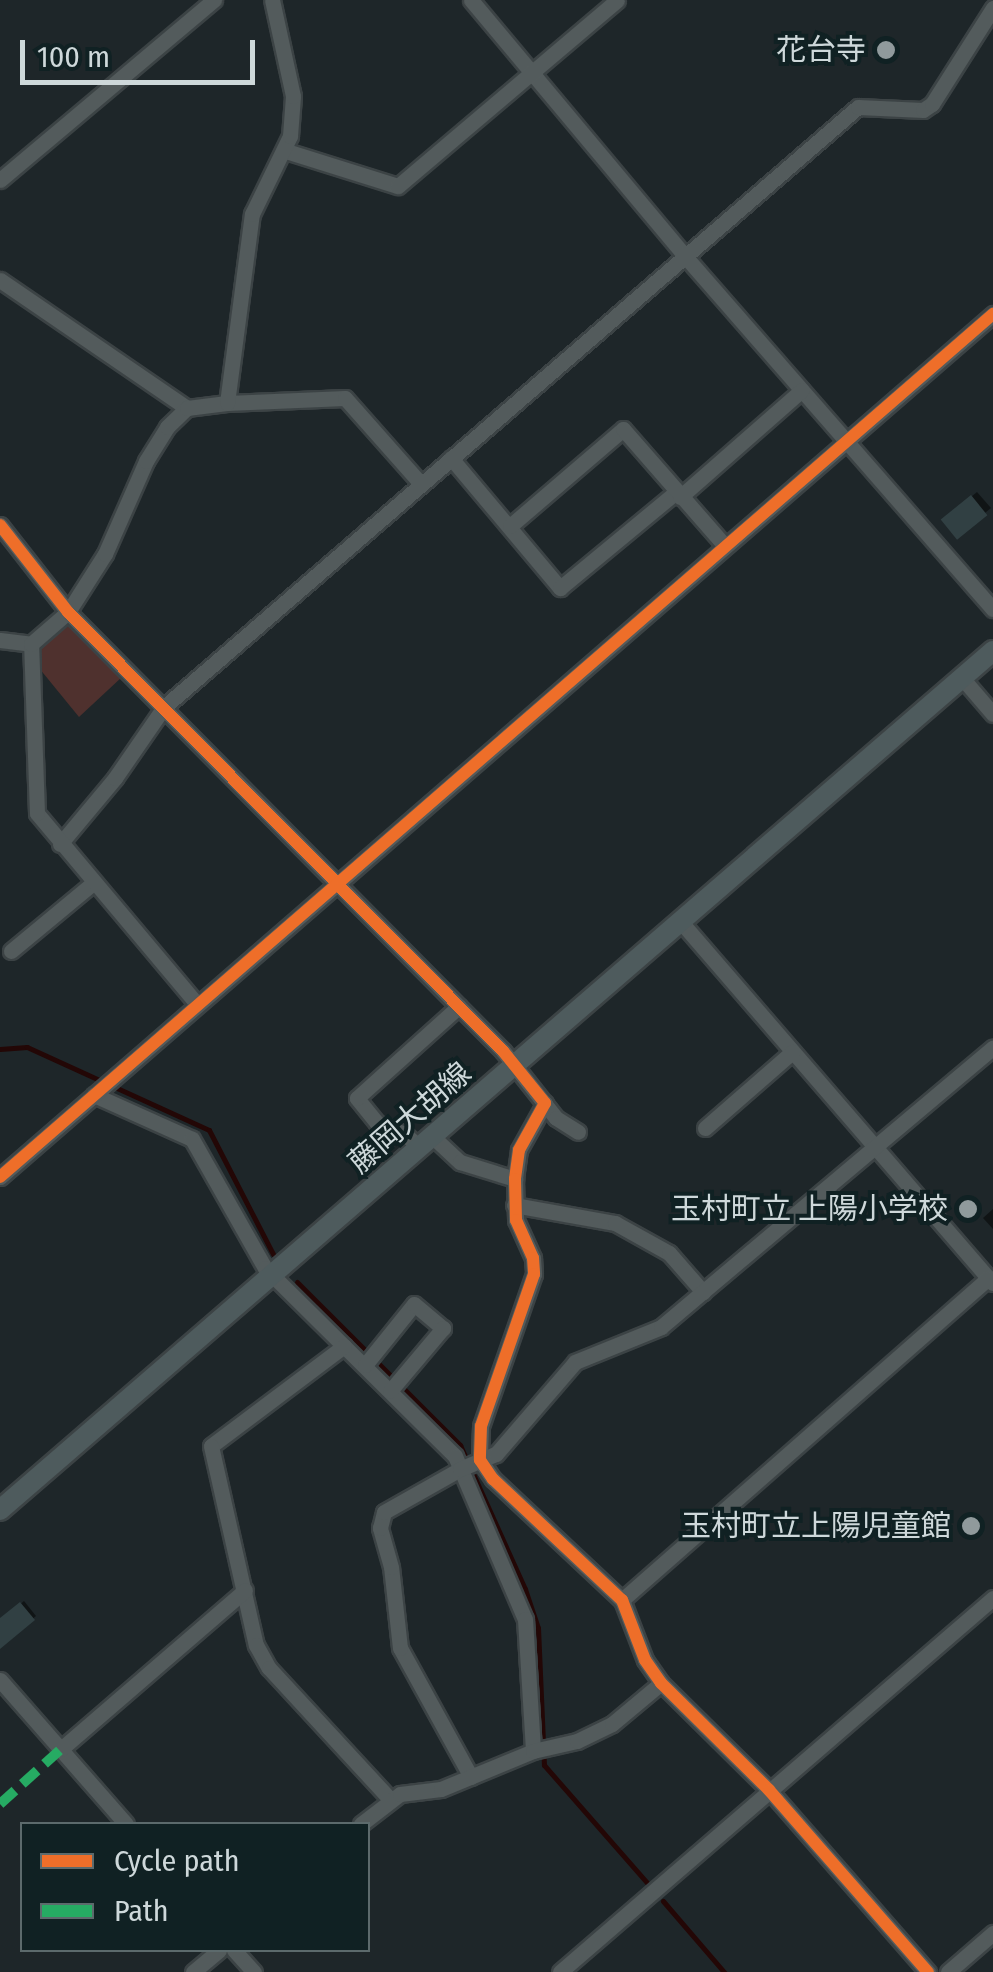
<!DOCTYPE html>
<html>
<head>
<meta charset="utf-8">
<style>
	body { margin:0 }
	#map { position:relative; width:993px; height:1972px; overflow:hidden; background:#1e2629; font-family:"Fira Sans Condensed","Noto Sans JP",sans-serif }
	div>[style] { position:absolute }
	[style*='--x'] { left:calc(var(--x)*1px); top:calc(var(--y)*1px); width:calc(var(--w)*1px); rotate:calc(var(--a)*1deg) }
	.green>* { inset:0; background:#4f312e }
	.shadow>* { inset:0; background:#0007 }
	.stream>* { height:5px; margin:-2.5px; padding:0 2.5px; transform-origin:2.5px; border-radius:2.5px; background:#230706 }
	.building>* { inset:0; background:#314043; transform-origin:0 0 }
	.roads { filter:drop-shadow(2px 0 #3c4345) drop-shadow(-2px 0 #3c4345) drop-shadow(0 2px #3c4345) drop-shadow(0 -2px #3c4345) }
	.minor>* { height:15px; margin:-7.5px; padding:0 7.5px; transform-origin:7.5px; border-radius:7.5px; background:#535b5c }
	.major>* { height:20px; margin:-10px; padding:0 10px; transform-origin:10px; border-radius:10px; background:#4e5b5d }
	.quiet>* { height:10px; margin-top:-5px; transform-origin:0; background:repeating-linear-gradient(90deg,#26ab63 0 20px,transparent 0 30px) }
	.cycleway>* { height:12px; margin:-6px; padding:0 6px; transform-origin:6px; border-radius:6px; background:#ee6e29 }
	.dots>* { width:28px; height:28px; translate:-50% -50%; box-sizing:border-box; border:5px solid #102123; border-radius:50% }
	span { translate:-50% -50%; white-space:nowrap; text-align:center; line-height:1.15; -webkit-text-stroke:8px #102123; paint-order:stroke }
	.poi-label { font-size:30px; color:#ced8da }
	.right { translate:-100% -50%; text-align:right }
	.street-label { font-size:30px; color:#ced8da }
	.legend { position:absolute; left:20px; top:1822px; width:350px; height:130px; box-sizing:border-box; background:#102123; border:2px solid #5c6a6c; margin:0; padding:12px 18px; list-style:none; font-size:30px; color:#ced8da }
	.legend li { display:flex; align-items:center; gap:20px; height:50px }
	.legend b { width:50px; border:2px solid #5c6a6c }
	.scale { position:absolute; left:20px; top:40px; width:235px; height:45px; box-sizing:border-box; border:5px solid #ced8da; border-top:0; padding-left:12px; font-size:30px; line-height:35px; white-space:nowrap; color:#ced8da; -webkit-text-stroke:8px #102123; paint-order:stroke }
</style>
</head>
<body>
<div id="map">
	<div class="green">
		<i style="clip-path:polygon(71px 624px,122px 677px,79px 717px,39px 668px,38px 648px)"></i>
	</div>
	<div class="shadow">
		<i style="clip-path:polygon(977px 492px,991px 508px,957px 536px,949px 515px)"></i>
		<i style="clip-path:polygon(993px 1209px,993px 1229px,983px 1218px)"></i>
		<i style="clip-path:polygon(24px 1601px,36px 1616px,0 1646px,0 1621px)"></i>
	</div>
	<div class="stream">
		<i style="--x:0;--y:1049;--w:27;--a:-4"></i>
		<i style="--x:27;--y:1047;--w:200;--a:24.5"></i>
		<i style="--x:209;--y:1130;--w:140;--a:62.7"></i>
		<i style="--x:297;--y:1282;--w:231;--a:45"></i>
		<i style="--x:460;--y:1445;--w:158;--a:65.7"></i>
		<i style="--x:525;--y:1589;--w:41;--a:71.6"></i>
		<i style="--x:538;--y:1628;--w:137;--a:87.5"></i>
		<i style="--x:544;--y:1765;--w:159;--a:48.8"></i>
		<i style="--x:663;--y:1901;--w:94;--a:49.3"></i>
	</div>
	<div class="building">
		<i style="left:971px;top:495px;width:26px;height:39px;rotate:51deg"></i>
		<i style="clip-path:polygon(20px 1602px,35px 1620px,0 1649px,0 1618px)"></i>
	</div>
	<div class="roads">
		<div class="minor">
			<i style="--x:471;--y:0;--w:332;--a:50.1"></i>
			<i style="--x:684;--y:255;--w:470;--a:48.9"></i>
			<i style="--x:286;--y:151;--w:117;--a:17.4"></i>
			<i style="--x:398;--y:186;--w:287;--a:-40.3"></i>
			<i style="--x:0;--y:180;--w:280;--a:-40.1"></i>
			<i style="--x:0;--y:280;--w:227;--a:34.4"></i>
			<i style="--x:227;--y:403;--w:118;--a:-2.4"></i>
			<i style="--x:345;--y:398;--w:115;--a:48.5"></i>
			<i style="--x:451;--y:458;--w:170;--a:50"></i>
			<i style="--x:560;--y:588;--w:151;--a:-39.6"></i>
			<i style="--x:680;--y:497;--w:162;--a:-41.3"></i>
			<i style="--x:0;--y:525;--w:110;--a:52"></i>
			<i style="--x:68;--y:612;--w:618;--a:45.26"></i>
			<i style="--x:503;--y:1051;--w:85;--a:51.7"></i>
			<i style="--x:556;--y:1118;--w:26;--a:32"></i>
			<i style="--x:510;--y:526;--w:149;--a:-40.6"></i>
			<i style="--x:623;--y:429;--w:155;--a:48.9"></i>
			<i style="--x:0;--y:640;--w:31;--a:7"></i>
			<i style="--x:963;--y:679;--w:46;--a:49.4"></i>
			<i style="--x:60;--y:844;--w:86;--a:-50.2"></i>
			<i style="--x:115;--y:778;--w:86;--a:-55.4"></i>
			<i style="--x:164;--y:707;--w:917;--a:-40.85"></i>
			<i style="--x:858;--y:107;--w:65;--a:2.6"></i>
			<i style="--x:923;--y:110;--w:11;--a:-34"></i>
			<i style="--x:932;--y:104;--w:114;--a:-57.6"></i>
			<i style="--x:681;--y:922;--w:477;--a:49.2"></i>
			<i style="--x:11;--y:951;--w:107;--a:-39.7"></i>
			<i style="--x:197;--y:1004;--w:249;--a:-130"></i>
			<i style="--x:37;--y:813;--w:169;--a:-92"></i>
			<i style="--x:31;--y:644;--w:49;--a:-40.9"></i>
			<i style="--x:68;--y:612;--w:69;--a:-57.5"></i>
			<i style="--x:105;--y:554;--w:102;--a:-66.2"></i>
			<i style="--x:146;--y:461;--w:40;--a:-58"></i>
			<i style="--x:167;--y:427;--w:28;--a:-44"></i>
			<i style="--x:187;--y:408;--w:40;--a:-7.1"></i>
			<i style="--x:227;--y:403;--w:191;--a:-82.5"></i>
			<i style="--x:252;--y:214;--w:87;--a:-64"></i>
			<i style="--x:290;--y:136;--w:40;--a:-85.7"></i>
			<i style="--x:293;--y:96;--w:98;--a:-102.3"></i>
			<i style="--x:94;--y:1095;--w:107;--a:24.2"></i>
			<i style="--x:192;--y:1139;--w:148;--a:60.5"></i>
			<i style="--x:265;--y:1268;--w:267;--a:44.7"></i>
			<i style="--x:455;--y:1456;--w:177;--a:66.8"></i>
			<i style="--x:525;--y:1619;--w:132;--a:86.5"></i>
			<i style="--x:545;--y:1103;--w:54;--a:119"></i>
			<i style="--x:519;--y:1150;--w:29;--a:98"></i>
			<i style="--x:515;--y:1179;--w:41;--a:88.6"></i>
			<i style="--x:516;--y:1220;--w:42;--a:65.9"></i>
			<i style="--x:533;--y:1258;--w:16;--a:86"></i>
			<i style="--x:534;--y:1274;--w:161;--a:109.2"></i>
			<i style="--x:481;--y:1426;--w:34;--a:92"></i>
			<i style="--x:480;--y:1460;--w:23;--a:56"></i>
			<i style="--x:493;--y:1479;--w:177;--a:43.2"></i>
			<i style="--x:622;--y:1600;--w:64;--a:69"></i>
			<i style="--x:645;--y:1660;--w:28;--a:55"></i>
			<i style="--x:661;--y:1683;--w:152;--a:44.7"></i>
			<i style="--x:769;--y:1790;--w:242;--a:48.9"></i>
			<i style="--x:705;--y:1128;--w:116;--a:-41.1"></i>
			<i style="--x:433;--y:1137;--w:37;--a:43"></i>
			<i style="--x:460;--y:1162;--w:58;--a:17.2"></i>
			<i style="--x:420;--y:1148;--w:21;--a:-137"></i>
			<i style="--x:405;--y:1134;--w:30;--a:-159"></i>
			<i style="--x:377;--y:1123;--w:32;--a:-129"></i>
			<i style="--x:357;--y:1098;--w:137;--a:-42"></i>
			<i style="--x:0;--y:1177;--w:1316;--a:-40.99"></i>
			<i style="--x:514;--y:1205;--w:103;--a:10.1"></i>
			<i style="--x:615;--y:1223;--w:62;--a:29.1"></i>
			<i style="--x:669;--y:1253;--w:52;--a:48.9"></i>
			<i style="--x:344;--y:1346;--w:166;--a:143.1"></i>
			<i style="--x:211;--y:1446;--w:204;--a:77.3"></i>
			<i style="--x:256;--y:1645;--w:26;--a:61"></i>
			<i style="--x:269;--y:1668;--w:178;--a:47.3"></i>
			<i style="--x:365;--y:1365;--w:78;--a:-51.2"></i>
			<i style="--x:414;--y:1304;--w:38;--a:40"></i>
			<i style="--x:443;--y:1328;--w:82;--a:130.1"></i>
			<i style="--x:622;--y:1600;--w:488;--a:-41.3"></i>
			<i style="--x:0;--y:1680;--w:191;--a:48.8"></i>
			<i style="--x:61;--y:1749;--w:243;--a:-40.8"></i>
			<i style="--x:471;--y:1777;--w:147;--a:-118.8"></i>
			<i style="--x:400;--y:1648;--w:81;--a:-96.3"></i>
			<i style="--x:391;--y:1567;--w:41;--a:-105.8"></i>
			<i style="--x:380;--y:1528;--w:16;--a:-76"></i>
			<i style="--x:384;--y:1512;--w:87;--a:-29.5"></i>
			<i style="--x:460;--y:1469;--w:39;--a:-23"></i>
			<i style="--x:496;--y:1454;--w:121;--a:-49.3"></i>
			<i style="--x:575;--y:1362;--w:93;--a:-22.1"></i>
			<i style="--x:661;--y:1327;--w:434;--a:-40.1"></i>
			<i style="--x:361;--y:1824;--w:49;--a:-37.6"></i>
			<i style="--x:400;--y:1794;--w:41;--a:-7"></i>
			<i style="--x:441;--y:1789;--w:100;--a:-22.4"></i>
			<i style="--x:533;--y:1751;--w:45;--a:-12.8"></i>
			<i style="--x:577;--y:1741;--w:39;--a:-26"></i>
			<i style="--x:612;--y:1724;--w:64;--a:-39.9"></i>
			<i style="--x:234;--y:1950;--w:30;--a:48"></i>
			<i style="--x:193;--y:1972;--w:34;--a:-40"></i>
			<i style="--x:560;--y:1972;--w:572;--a:-40.82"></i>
			<i style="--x:948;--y:1972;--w:60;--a:-40.9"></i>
		</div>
		<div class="major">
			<i style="--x:0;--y:1510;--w:1313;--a:-40.86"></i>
		</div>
	</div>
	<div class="quiet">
		<i style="--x:0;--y:1804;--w:82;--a:-42"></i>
	</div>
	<div class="cycleway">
		<i style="--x:0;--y:525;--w:110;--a:52"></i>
		<i style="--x:68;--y:612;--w:618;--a:45.26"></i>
		<i style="--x:503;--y:1051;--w:67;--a:51.1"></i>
		<i style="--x:545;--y:1103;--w:54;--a:119"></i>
		<i style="--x:519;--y:1150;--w:29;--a:98"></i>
		<i style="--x:515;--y:1179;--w:41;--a:88.6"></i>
		<i style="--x:516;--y:1220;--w:42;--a:65.9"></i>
		<i style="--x:533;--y:1258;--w:16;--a:86"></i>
		<i style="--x:534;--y:1274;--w:161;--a:109.2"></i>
		<i style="--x:481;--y:1426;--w:34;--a:92"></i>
		<i style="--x:480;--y:1460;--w:23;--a:56"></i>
		<i style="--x:493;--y:1479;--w:177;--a:43.2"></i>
		<i style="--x:622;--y:1600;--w:64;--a:69"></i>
		<i style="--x:645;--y:1660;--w:28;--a:55"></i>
		<i style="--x:661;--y:1683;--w:152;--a:44.7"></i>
		<i style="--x:769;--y:1790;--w:242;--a:48.9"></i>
		<i style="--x:0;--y:1177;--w:1316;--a:-40.99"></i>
	</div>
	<div class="dots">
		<i style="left:886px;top:50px;background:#909a9c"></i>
		<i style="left:968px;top:1209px;background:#909a9c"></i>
		<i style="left:971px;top:1526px;background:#909a9c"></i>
	</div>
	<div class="poi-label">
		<span class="right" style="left:866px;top:50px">花台寺</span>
		<span class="right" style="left:948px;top:1209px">玉村町立 上陽小学校</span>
		<span class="right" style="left:951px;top:1526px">玉村町立上陽児童館</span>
	</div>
	<div class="street-label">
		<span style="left:410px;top:1118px;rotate:-41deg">藤岡大胡線</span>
	</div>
	<ul class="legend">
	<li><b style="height:12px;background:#ee6e29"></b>Cycle path</li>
	<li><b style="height:12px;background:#26ab63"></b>Path</li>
	</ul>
	<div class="scale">100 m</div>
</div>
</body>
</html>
